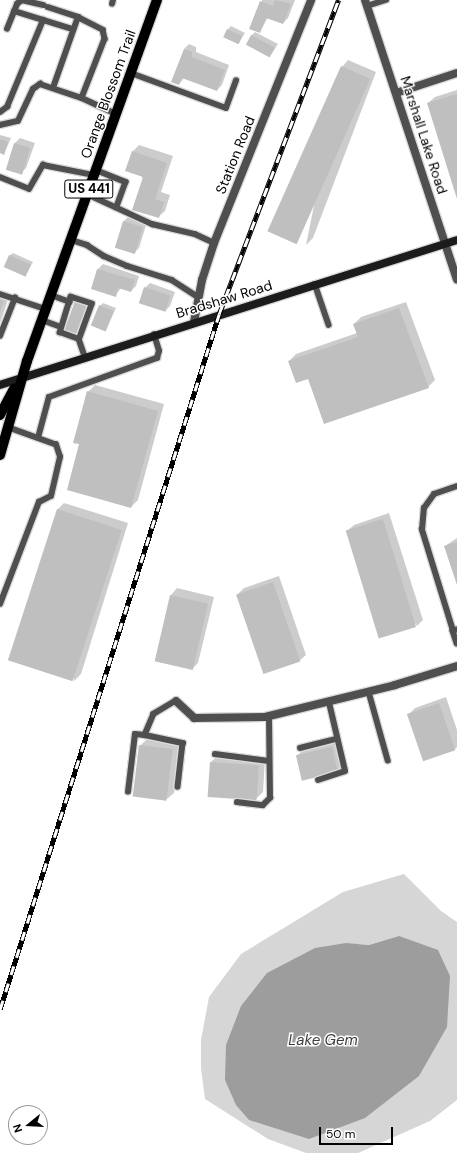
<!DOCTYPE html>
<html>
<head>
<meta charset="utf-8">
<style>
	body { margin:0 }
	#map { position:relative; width:457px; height:1153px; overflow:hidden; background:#fff; font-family:"DM Sans",sans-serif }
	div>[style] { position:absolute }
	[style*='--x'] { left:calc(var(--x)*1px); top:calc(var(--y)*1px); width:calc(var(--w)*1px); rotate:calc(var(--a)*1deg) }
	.green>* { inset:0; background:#d6d6d6 }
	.water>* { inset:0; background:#9d9d9d }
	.shadow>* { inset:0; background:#0003 }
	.building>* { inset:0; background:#bfbfbf; transform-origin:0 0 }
	.roads { filter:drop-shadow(1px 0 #dbdbdb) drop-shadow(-1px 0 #dbdbdb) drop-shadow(0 1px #dbdbdb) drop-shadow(0 -1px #dbdbdb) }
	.lane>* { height:5.5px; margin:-2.75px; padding:0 2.75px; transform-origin:2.75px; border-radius:2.75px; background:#4f4f4f }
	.street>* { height:8px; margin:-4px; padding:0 4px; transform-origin:4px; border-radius:4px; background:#4f4f4f }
	.secondary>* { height:8px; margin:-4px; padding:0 4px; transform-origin:4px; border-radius:4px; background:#1c1c1c }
	.primary>* { height:10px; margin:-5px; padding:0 5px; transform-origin:5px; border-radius:5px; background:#000 }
	.rail>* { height:4.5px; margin-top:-2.25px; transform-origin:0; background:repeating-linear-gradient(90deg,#fff 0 9px,#000 0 18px); box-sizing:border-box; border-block:1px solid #000 }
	span { translate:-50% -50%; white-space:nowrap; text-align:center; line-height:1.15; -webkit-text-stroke:3px #fff; paint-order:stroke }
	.shield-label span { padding:1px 3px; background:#fff; border:1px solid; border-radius:3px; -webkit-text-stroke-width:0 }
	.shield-label { font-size:13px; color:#000; font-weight:700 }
	.street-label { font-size:14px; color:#000 }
	.water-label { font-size:15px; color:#3e3e3e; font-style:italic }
	.north { position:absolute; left:8px; top:1105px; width:40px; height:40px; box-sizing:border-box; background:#fff; border:1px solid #999; border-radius:50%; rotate:252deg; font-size:11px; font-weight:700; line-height:16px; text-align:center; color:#000 }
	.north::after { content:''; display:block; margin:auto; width:14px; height:18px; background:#000; clip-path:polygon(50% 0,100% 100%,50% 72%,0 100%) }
	.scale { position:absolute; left:319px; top:1127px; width:74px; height:18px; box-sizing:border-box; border:2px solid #000; border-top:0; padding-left:5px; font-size:12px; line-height:14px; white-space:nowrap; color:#000; -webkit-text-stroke:3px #fff; paint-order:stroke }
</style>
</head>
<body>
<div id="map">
	<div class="green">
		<i style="clip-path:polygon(evenodd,404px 874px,441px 911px,457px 922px,457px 1100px,430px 1121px,358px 1153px,306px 1153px,268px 1139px,205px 1099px,201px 1068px,201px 1040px,209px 997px,241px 954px,343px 892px,404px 874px,399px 936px,241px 1006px,359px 944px,369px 945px,399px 936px)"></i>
	</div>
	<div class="water">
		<i style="clip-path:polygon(399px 936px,438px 950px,450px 976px,447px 1027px,419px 1076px,365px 1118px,309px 1139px,249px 1120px,236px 1105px,225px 1080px,226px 1045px,241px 1006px,267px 973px,315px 948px,346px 943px,369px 945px)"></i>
	</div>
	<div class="shadow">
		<i style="clip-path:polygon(262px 0,295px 0,288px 18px,283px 23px,268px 17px,260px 32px)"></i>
		<i style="clip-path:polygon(231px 26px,245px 33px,238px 43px,228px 29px)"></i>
		<i style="clip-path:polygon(255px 32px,278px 44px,270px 56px,251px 36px)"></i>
		<i style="clip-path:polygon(189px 44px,196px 47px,196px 52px,229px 65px,222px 85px,217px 90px,184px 78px,179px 84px,184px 49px)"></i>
		<i style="clip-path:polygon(348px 60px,376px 72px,313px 238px,306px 245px,342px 67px)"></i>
		<i style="clip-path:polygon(457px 90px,457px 197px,428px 103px,435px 97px)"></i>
		<i style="clip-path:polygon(0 135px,11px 138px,4px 154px,0 152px)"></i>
		<i style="clip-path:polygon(20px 138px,35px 143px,26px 168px,21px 173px,7px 168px,15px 143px)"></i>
		<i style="clip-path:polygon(139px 145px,173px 156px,161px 192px,170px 195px,165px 211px,158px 217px,132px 152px)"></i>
		<i style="clip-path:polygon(129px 216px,147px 222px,139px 248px,134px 253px,116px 247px,124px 221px)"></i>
		<i style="clip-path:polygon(13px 253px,33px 262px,25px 276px,9px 256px)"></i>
		<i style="clip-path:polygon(103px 264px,139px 276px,136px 286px,131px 291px,121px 288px,115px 296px,98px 269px)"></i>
		<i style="clip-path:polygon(150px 283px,175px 292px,170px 306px,165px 311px,145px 288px)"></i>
		<i style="clip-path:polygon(0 291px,10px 294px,0 323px)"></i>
		<i style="clip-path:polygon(75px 302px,89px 302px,76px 334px)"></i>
		<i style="clip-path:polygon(406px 302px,435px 380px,428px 387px,309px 378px,289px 361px,296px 354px,357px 333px,354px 324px,361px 317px)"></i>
		<i style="clip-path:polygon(103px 303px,116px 308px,106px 330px,100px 306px)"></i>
		<i style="clip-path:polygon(95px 385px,164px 404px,138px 500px,131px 507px,80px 444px,88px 392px)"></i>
		<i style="clip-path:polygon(64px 503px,128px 523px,81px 674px,74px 681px,58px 509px)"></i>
		<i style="clip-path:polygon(389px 513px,423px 620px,417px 626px,347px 531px,354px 525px)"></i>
		<i style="clip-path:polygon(457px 538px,457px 582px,445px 546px)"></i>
		<i style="clip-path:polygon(279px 576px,306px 655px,299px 661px,237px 595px,244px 588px)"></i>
		<i style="clip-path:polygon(177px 588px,214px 597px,198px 663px,192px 669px,155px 661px,171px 595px)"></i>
		<i style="clip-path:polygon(446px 697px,457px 730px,457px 747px,455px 749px,409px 714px,415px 708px)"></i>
		<i style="clip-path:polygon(147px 739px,179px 743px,174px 793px,167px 799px,134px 796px,140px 746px)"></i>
		<i style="clip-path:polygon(337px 743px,342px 767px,337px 772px,297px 756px,302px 751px)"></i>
		<i style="clip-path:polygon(218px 755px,265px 759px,263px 792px,256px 799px,211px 762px)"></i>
	</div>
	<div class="building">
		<i style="clip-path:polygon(275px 0,291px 4px,283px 24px,266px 18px,260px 33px,249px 29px,260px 1px,273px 6px)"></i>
		<i style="left:227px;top:29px;width:17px;height:9px;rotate:25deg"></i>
		<i style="left:251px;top:35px;width:27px;height:11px;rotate:28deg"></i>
		<i style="clip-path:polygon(184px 49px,192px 52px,192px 57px,225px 70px,217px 91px,182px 78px,179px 85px,171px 82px)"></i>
		<i style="left:341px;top:66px;width:32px;height:181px;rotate:24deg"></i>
		<i style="clip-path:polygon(457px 94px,457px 199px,427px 103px)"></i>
		<i style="clip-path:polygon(0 139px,8px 142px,4px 155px,0 153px)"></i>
		<i style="left:14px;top:143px;width:17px;height:28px;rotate:17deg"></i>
		<i style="clip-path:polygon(132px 151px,167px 163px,155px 199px,164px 202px,159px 218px,132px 210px,143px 177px,125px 171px)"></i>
		<i style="left:123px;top:221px;width:21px;height:28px;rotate:17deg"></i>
		<i style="left:9px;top:255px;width:24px;height:13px;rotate:24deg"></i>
		<i style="clip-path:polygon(97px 269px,135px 280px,131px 292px,118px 288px,116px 297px,91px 289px)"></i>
		<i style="left:144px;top:287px;width:28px;height:17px;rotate:18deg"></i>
		<i style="clip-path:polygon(0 299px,4px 301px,0 311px)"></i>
		<i style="left:75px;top:301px;width:12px;height:32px;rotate:20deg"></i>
		<i style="left:99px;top:305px;width:16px;height:22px;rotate:22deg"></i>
		<i style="clip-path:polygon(399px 308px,429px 388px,324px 424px,308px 379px,296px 383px,288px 361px,358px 337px,353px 324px)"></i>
		<i style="clip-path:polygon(87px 391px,158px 411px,131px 508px,67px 490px,79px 444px,73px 443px)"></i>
		<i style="left:57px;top:509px;width:68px;height:159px;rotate:18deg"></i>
		<i style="left:383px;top:519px;width:113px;height:39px;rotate:73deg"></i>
		<i style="clip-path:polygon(457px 542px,457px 585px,444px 546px)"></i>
		<i style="left:273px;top:582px;width:84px;height:39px;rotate:71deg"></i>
		<i style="left:170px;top:595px;width:39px;height:68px;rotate:13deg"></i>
		<i style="left:439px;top:703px;width:50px;height:34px;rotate:71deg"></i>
		<i style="left:139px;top:745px;width:34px;height:52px;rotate:7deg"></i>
		<i style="left:332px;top:747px;width:26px;height:37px;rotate:77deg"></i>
		<i style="left:210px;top:762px;width:49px;height:35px;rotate:4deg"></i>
	</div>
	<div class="roads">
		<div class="lane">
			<i style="--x:112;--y:4;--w:4;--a:-76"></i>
			<i style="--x:367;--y:6;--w:20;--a:-18"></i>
			<i style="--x:48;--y:7;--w:32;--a:18"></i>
			<i style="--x:78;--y:17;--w:28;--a:27"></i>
			<i style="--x:103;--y:30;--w:9;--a:77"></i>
			<i style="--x:105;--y:39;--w:63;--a:111.3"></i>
			<i style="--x:14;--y:11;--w:62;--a:17"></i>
			<i style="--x:7;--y:29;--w:27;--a:-68"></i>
			<i style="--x:17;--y:4;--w:6;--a:-39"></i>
			<i style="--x:22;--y:0;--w:22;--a:13"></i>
			<i style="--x:131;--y:73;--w:101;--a:20.2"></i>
			<i style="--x:226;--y:108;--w:29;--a:-70"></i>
			<i style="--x:53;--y:88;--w:75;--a:-70.6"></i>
			<i style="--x:0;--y:112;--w:9;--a:-36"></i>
			<i style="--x:7;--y:107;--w:94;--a:-67.5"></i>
			<i style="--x:0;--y:125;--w:18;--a:-13"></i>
			<i style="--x:18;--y:121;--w:35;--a:-65"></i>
			<i style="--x:33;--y:89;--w:9;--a:-36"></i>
			<i style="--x:40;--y:84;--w:44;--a:18.4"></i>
			<i style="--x:82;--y:98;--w:38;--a:25"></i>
			<i style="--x:96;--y:170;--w:32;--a:22"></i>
			<i style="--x:126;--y:182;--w:27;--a:110"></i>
			<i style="--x:0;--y:177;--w:31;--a:22"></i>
			<i style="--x:29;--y:189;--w:28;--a:-60"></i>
			<i style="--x:43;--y:165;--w:52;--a:11.1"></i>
			<i style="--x:87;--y:194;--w:72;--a:24.8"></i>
			<i style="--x:152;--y:224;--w:44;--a:13.1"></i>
			<i style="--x:195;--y:234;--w:21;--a:25"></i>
			<i style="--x:71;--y:240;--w:17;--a:17"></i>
			<i style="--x:87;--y:245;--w:20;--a:33"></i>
			<i style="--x:104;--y:256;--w:25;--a:23"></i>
			<i style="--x:127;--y:266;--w:47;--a:17.3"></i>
			<i style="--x:172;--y:280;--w:31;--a:33"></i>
			<i style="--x:315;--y:284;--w:43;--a:71.1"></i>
			<i style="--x:0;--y:294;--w:48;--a:18.1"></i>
			<i style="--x:51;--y:295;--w:20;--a:20"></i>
			<i style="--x:42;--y:320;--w:20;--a:20"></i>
			<i style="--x:0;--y:336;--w:41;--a:-68.5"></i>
			<i style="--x:79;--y:339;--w:37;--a:-70"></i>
			<i style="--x:92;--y:304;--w:22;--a:-162"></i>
			<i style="--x:71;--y:297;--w:37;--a:107"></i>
			<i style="--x:60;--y:332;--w:20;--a:20"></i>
			<i style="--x:79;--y:339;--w:18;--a:71"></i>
			<i style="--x:38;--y:438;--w:42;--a:-75"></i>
			<i style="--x:49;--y:397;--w:115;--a:-19.9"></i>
			<i style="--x:157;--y:358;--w:7;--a:-74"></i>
			<i style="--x:159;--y:351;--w:17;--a:-107"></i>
			<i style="--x:0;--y:604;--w:109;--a:-69.1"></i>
			<i style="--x:39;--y:502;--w:13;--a:-27"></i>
			<i style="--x:51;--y:496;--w:40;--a:-77"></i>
			<i style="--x:60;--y:457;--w:13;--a:-108"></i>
			<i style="--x:56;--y:445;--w:50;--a:-160.1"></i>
			<i style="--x:457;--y:630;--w:4;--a:166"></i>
			<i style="--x:453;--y:631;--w:13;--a:72"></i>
			<i style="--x:453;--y:631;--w:106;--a:-107.1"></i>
			<i style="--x:422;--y:530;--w:22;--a:-85"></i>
			<i style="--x:424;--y:508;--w:17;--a:-54"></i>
			<i style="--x:434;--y:494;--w:24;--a:-19"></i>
			<i style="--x:369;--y:692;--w:71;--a:74.4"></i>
			<i style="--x:176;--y:701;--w:26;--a:149"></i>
			<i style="--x:154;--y:714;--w:23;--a:113"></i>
			<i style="--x:145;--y:735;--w:39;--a:12"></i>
			<i style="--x:183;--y:743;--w:44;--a:96.5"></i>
			<i style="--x:300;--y:748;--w:38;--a:-14"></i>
			<i style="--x:215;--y:754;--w:54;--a:7.4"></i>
			<i style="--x:318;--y:780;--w:28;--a:-18"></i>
			<i style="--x:345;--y:771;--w:70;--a:-103.2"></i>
			<i style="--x:128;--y:792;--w:58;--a:-83.1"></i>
			<i style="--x:135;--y:734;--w:10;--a:6"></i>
			<i style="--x:237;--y:802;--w:26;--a:7"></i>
			<i style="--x:263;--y:805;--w:10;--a:-45"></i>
			<i style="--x:270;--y:798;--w:82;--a:-90.7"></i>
		</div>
		<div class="street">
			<i style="--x:365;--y:0;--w:294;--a:71.8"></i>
			<i style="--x:396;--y:93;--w:64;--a:-18.2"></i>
			<i style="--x:194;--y:322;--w:43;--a:-79.2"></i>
			<i style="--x:202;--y:280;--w:39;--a:-72"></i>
			<i style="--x:214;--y:243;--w:262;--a:-68.2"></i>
			<i style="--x:176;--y:701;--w:25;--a:43"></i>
			<i style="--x:194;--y:718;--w:71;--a:-0.8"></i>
			<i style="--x:265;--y:717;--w:134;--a:-13.8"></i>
			<i style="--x:395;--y:685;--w:65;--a:-17"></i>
		</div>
		<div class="secondary">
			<i style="--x:0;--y:385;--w:479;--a:-17.6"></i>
		</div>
		<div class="primary">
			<i style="--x:0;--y:415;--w:30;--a:-62"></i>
			<i style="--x:0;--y:455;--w:98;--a:-74"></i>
			<i style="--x:27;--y:361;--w:384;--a:-70.2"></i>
		</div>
	</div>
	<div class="rail">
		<i style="--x:0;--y:1009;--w:729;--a:-72.51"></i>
		<i style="--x:219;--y:314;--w:336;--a:-69.2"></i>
	</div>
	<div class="shield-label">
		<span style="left:89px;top:189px">US 441</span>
	</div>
	<div class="street-label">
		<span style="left:108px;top:94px;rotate:-70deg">Orange Blossom Trail</span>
		<span style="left:424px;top:135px;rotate:72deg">Marshall Lake Road</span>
		<span style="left:235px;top:155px;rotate:-68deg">Station Road</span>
		<span style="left:224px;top:299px;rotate:-17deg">Bradshaw Road</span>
	</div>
	<div class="water-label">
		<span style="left:323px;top:1041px">Lake Gem</span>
	</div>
	<div class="north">N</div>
	<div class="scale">50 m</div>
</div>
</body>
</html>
